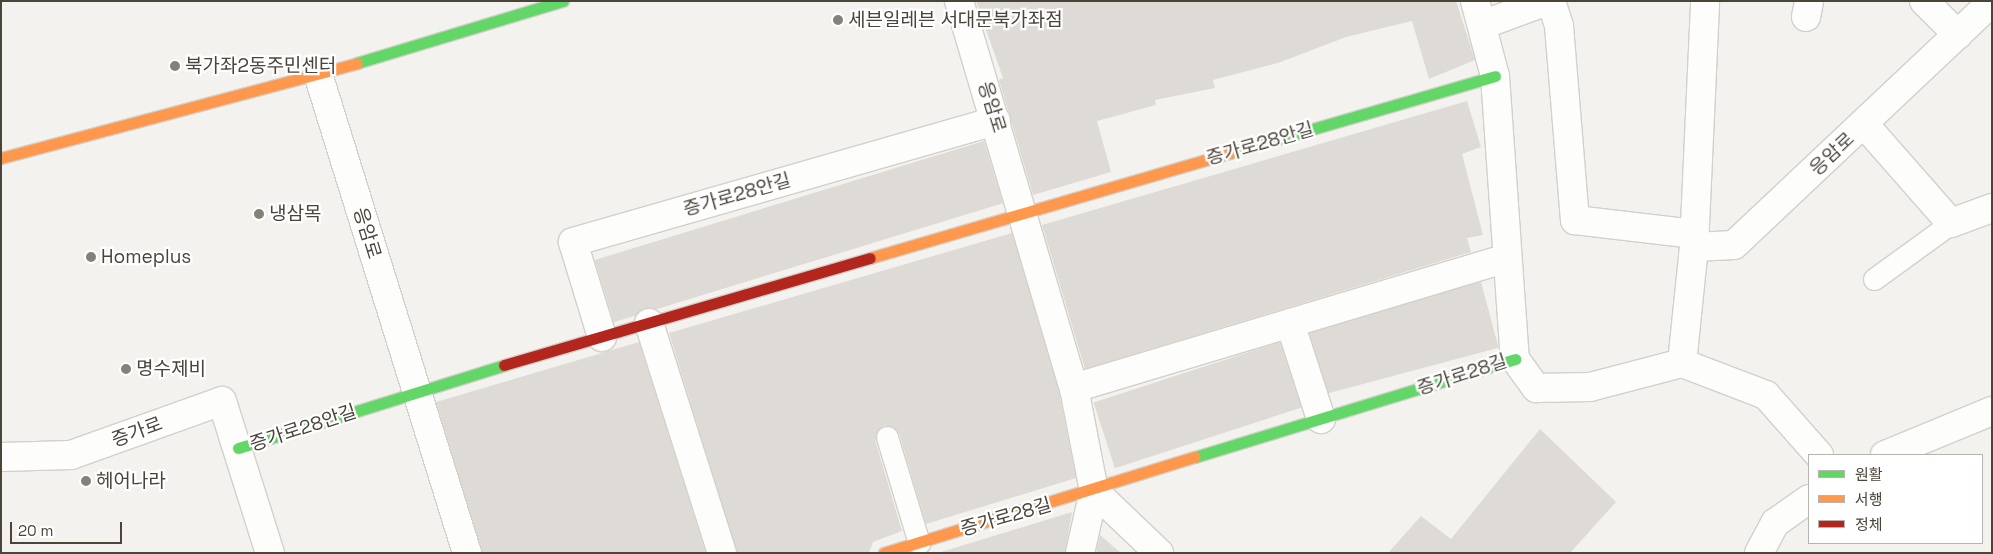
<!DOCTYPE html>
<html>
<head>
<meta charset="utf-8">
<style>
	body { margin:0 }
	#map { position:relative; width:1993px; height:554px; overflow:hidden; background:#f4f2ee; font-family:"Space Grotesk","Noto Sans KR",sans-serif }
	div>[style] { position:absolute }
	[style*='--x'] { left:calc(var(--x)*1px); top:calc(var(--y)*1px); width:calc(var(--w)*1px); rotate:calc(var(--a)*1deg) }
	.building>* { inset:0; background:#dedbd6; transform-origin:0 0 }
	.roads { filter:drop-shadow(1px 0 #d2d0cb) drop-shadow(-1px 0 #d2d0cb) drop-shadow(0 1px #d2d0cb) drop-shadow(0 -1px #d2d0cb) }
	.lane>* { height:21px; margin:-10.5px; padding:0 10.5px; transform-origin:10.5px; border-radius:10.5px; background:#fdfdfc }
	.street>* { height:28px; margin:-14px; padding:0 14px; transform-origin:14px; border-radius:14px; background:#fdfdfc }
	.fast>* { height:11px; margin:-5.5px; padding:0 5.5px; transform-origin:5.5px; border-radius:5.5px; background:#63d668 }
	.slow>* { height:11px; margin:-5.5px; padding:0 5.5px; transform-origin:5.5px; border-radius:5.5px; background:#ff974d }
	.jam>* { height:11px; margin:-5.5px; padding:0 5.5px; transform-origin:5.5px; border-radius:5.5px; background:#b3261e }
	.dots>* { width:14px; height:14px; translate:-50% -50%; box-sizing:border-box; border:2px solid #fff; border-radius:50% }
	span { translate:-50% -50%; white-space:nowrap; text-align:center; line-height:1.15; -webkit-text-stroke:4.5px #fff; paint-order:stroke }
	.poi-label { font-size:19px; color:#4b4439 }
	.left { translate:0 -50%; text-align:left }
	.street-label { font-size:19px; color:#4b4439 }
	.frame { position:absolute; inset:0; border:2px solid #4b4439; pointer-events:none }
	.legend { position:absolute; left:1808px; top:454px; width:175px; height:90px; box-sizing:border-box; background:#fff; border:1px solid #b7b4b0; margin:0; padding:6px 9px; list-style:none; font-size:15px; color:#4b4439 }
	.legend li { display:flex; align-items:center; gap:10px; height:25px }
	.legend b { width:25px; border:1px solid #b7b4b0 }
	.scale { position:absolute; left:10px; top:522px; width:112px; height:22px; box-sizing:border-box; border:2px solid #4b4439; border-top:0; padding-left:6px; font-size:15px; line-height:18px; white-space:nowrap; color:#4b4439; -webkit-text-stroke:4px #fff; paint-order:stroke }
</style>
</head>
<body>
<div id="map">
	<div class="building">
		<i style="clip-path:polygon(976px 1px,1456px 1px,1475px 60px,1429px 79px,1412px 21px,1346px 37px,1278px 63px,1213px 80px,1215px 88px,1155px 100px,1156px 105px,1097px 121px,1111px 172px,1033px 195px,999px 80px,1003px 78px)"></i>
		<i style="clip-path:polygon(1467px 101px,1481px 147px,1462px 154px,1483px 235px,1467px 238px,1471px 252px,1085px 369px,1042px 225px)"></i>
		<i style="left:984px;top:141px;width:65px;height:407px;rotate:73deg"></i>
		<i style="clip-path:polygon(1012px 233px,1059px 392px,1076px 478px,926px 524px,899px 433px,884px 425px,875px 440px,902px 531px,873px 542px,869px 553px,737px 553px,669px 333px)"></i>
		<i style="left:1481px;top:282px;width:68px;height:179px;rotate:75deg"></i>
		<i style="clip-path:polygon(639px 342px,706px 553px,482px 553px,436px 402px)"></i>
		<i style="left:1280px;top:342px;width:69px;height:196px;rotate:72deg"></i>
		<i style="clip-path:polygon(1540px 429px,1616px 502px,1570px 553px,1388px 553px,1421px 516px,1451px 539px)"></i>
		<i style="clip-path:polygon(1072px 512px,1065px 553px,938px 553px)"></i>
		<i style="clip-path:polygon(1100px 535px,1121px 553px,1096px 553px)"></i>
	</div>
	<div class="roads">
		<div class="lane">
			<i style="--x:1874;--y:279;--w:95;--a:-36"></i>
			<i style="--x:887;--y:437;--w:111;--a:73.2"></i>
		</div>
		<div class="street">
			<i style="--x:959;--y:1;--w:404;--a:73.5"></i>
			<i style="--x:1074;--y:388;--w:105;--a:79"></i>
			<i style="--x:1094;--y:491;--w:64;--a:102.7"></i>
			<i style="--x:1475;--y:1;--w:78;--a:75.1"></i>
			<i style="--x:1495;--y:76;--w:284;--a:86"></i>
			<i style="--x:1515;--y:359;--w:36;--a:54"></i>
			<i style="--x:1536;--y:388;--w:54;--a:-1.1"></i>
			<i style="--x:1590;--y:387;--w:95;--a:-14.6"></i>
			<i style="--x:1551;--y:1;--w:26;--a:72"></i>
			<i style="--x:1559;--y:26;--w:195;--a:85.3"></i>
			<i style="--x:1575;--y:220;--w:120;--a:6.7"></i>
			<i style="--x:1924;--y:1;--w:48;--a:45"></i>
			<i style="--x:1806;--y:17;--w:16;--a:-79"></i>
			<i style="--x:1482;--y:25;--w:69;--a:-20.3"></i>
			<i style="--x:318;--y:74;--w:502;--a:72.72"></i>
			<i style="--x:1864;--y:124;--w:132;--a:48.7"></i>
			<i style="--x:1951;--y:223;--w:44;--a:-20.1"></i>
			<i style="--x:1694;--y:247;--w:40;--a:-2.9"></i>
			<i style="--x:1734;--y:245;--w:354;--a:-43.3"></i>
			<i style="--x:649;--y:323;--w:241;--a:72.4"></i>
			<i style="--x:1290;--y:323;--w:101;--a:72.1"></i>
			<i style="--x:602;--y:337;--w:99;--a:-107"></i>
			<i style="--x:573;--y:242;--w:440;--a:-16"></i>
			<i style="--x:1682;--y:363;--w:117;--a:-84.1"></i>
			<i style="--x:1694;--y:247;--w:246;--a:-87.4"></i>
			<i style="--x:1682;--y:363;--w:90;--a:20.9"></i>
			<i style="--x:1766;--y:395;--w:80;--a:48.5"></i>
			<i style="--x:1074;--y:388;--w:452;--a:-16.7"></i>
			<i style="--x:1885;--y:455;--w:116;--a:-22.4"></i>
			<i style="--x:1;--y:457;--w:70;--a:-1.6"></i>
			<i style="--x:71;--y:455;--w:160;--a:-19.7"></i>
			<i style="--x:222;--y:401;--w:159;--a:72.5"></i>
			<i style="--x:1094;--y:491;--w:90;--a:43.6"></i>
			<i style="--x:1759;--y:553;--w:34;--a:-62"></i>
			<i style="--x:1775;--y:523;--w:42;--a:-35.2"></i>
		</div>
		<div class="fast">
			<i style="--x:357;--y:63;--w:215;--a:-16.8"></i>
			<i style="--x:1230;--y:153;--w:276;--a:-16.2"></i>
			<i style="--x:238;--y:448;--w:279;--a:-17.3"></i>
			<i style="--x:1195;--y:457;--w:335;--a:-17"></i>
		</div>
		<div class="slow">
			<i style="--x:1;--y:158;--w:368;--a:-14.9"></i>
			<i style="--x:870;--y:258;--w:375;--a:-16.3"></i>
			<i style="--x:884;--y:553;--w:325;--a:-17.2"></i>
		</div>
		<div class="jam">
			<i style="--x:504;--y:365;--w:381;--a:-16.3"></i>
		</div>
	</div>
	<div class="dots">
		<i style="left:838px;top:20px;background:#868178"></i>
		<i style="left:175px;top:66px;background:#868178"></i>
		<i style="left:259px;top:214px;background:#868178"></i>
		<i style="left:91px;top:257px;background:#868178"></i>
		<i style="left:126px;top:369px;background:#868178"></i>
		<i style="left:86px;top:481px;background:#868178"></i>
	</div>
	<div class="poi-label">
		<span class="left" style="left:848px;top:20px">세븐일레븐 서대문북가좌점</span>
		<span class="left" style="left:185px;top:66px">북가좌2동주민센터</span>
		<span class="left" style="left:269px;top:214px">냉삼목</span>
		<span class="left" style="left:101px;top:257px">Homeplus</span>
		<span class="left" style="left:136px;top:369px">명수제비</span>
		<span class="left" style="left:96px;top:481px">헤어나라</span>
	</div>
	<div class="street-label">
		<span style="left:992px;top:107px;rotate:73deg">응암로</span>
		<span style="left:1260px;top:144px;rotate:-16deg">증가로28안길</span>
		<span style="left:1832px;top:154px;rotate:-43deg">응암로</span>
		<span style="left:737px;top:195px;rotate:-16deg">증가로28안길</span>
		<span style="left:367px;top:233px;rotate:73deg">응암로</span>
		<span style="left:1462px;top:375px;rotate:-18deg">증가로28길</span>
		<span style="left:303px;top:428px;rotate:-18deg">증가로28안길</span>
		<span style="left:137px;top:432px;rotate:-20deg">증가로</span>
		<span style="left:1006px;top:517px;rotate:-16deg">증가로28길</span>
	</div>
	<div class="frame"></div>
	<ul class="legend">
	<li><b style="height:6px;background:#63d668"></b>원활</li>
	<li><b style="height:6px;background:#ff974d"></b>서행</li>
	<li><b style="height:6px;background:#b3261e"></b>정체</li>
	</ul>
	<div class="scale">20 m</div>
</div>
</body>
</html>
